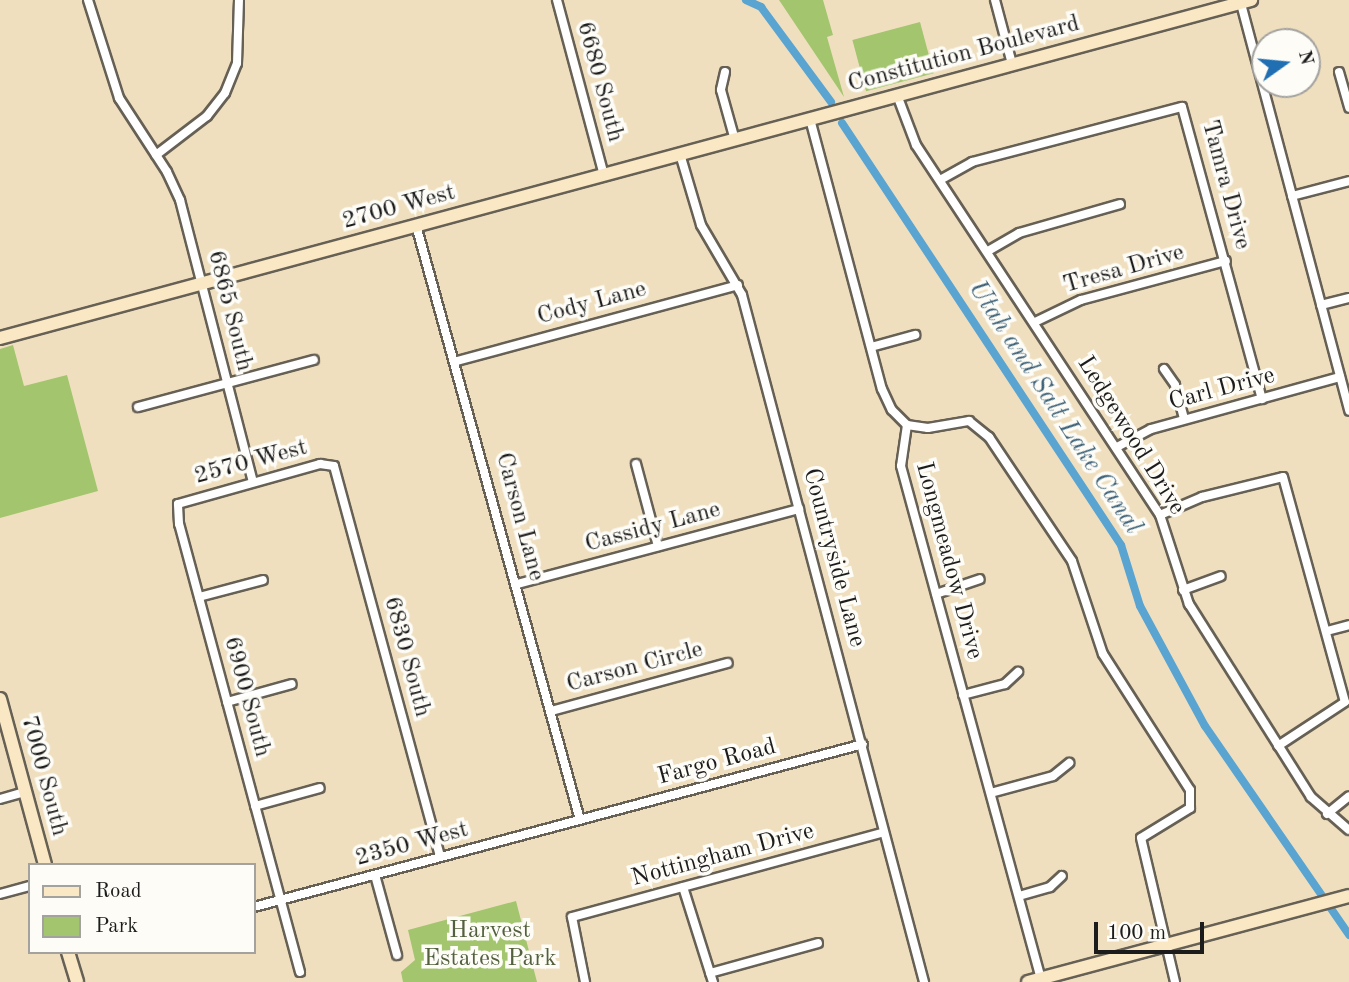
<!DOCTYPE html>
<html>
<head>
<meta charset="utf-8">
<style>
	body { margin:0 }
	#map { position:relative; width:1349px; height:982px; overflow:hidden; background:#efdfbf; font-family:"Old Standard TT",serif }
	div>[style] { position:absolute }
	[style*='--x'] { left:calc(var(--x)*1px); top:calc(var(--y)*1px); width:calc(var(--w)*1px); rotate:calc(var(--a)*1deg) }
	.green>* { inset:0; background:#a3c56e; transform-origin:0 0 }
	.canal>* { height:8px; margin:-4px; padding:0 4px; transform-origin:4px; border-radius:4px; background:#5aa4d2 }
	.roads { filter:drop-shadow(2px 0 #666055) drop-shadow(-2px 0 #666055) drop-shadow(0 2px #666055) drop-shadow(0 -2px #666055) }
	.street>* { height:8px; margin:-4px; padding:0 4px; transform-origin:4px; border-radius:4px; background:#fff }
	.secondary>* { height:12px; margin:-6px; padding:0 6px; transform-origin:6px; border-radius:6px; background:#fae7c3 }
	span { translate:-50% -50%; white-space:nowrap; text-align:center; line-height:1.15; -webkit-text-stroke:7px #fdfcf7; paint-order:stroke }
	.street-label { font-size:24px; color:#1c1c1c }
	.park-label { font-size:24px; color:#52603d }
	.water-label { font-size:26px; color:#3b6077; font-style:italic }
	.legend { position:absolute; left:28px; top:863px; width:228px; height:91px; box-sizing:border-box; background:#fdfcf7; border:2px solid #a3a29f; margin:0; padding:9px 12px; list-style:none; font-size:21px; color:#1c1c1c }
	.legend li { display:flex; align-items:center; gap:14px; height:35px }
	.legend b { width:35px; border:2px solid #a3a29f }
	.north { position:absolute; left:1251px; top:28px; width:70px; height:70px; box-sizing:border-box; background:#fdfcf7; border:2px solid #a3a29f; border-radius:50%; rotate:75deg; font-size:19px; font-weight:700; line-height:28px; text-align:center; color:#1c1c1c }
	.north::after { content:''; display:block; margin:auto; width:24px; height:32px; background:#1f6fb2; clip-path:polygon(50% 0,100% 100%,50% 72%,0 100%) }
	.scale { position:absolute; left:1094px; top:922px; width:110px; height:32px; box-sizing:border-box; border:4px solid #1c1c1c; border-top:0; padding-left:9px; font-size:21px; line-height:24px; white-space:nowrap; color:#1c1c1c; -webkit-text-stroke:5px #fdfcf7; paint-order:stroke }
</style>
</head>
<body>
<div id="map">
	<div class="green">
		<i style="clip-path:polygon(779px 0,823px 0,833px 35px,827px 37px,844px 97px)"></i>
		<i style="left:920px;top:22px;width:53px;height:70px;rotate:75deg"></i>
		<i style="clip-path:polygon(13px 345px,24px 386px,67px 375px,98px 491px,0 518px,0 349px)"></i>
		<i style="clip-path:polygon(516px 901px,537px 982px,403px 982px,401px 972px,415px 960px,408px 930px)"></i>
	</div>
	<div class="canal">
		<i style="--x:746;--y:0;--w:17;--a:25"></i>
		<i style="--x:761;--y:7;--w:118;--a:53.6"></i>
		<i style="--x:842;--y:123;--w:506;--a:56.53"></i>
		<i style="--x:1121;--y:545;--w:64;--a:72.7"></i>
		<i style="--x:1140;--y:606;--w:136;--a:61.6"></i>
		<i style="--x:1205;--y:726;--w:254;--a:55.4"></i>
	</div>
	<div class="roads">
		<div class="street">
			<i style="--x:88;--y:0;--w:103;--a:72.4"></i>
			<i style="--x:119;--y:98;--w:88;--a:57"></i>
			<i style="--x:167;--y:172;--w:31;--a:65"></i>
			<i style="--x:180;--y:200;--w:291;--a:75.5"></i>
			<i style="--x:557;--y:0;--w:181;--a:75"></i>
			<i style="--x:995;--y:0;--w:66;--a:75.1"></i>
			<i style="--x:1240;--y:0;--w:425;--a:75.1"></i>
			<i style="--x:725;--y:72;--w:18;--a:103"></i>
			<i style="--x:721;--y:90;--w:52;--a:74.4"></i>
			<i style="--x:1339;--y:72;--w:37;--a:74"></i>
			<i style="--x:897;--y:95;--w:53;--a:69.2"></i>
			<i style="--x:916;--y:145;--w:443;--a:56.6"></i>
			<i style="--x:1160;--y:515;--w:94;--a:72"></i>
			<i style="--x:1189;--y:604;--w:228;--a:57.7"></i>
			<i style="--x:1311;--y:797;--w:50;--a:41"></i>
			<i style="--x:810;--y:119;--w:279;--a:75.1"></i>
			<i style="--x:882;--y:389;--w:23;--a:65"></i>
			<i style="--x:892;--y:410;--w:21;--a:45"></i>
			<i style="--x:907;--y:425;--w:41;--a:98.3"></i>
			<i style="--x:901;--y:466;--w:532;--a:74.74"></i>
			<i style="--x:680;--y:154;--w:74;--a:73.5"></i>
			<i style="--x:701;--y:225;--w:81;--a:59.6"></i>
			<i style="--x:742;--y:295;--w:711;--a:75.16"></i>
			<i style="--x:156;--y:155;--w:64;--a:-37.4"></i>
			<i style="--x:207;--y:116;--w:29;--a:-52"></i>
			<i style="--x:225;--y:93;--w:32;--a:-68"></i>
			<i style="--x:237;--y:63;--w:63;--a:-88.2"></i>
			<i style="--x:940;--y:180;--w:37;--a:-29"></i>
			<i style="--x:972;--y:162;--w:217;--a:-14.7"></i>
			<i style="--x:1182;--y:107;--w:303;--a:74.7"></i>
			<i style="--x:1292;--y:196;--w:59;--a:-14.7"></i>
			<i style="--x:416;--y:225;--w:617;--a:74.59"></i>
			<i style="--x:988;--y:251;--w:36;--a:-30"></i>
			<i style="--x:1019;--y:233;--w:105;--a:-16"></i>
			<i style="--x:1321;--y:305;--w:29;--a:-14"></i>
			<i style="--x:1035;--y:322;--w:51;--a:-25.6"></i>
			<i style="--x:1081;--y:300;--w:150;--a:-15.1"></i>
			<i style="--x:871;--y:347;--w:46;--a:-15.3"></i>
			<i style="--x:457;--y:361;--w:291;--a:-15.1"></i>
			<i style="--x:1164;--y:369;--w:19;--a:55"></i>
			<i style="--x:1175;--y:385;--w:35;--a:75"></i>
			<i style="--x:138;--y:407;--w:182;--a:-15"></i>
			<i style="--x:907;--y:425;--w:21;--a:8"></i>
			<i style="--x:928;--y:428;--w:42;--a:-9.7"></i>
			<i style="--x:969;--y:421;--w:26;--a:39"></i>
			<i style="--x:989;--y:437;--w:149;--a:56.2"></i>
			<i style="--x:1072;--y:561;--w:98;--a:71.6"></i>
			<i style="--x:1103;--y:654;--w:161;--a:57.4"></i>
			<i style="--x:1190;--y:790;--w:18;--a:90"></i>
			<i style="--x:1190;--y:808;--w:57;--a:148.5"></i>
			<i style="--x:1141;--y:838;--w:148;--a:76.7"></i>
			<i style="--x:1117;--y:447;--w:38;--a:-28"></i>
			<i style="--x:1151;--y:429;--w:196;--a:-15.4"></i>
			<i style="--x:636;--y:464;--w:85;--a:75"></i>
			<i style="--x:1160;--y:515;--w:46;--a:-23.2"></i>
			<i style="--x:1202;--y:497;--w:83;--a:-13.9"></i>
			<i style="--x:1283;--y:477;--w:233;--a:74.6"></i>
			<i style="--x:1345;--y:702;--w:80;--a:146.7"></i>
			<i style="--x:517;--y:584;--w:292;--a:-14.9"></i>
			<i style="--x:1183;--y:590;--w:40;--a:-20.2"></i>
			<i style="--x:936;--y:594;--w:46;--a:-18.8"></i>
			<i style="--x:199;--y:597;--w:66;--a:-14.9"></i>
			<i style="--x:1327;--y:631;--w:23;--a:-15"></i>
			<i style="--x:963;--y:695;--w:43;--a:-14.7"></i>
			<i style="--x:1005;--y:684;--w:18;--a:-43"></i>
			<i style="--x:227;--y:702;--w:67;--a:-15.5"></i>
			<i style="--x:551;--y:711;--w:183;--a:-15.2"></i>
			<i style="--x:991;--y:793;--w:64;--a:-15.3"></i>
			<i style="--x:1053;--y:776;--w:21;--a:-39"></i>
			<i style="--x:0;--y:799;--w:26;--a:-16"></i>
			<i style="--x:255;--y:806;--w:67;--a:-15.5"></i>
			<i style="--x:1327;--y:814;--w:28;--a:-39"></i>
			<i style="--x:375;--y:875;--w:83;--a:74.6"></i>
			<i style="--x:683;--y:887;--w:100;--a:72.5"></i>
			<i style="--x:0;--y:894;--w:31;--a:-15"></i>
			<i style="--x:1019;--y:896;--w:32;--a:-16"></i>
			<i style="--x:1050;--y:887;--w:16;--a:-43"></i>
			<i style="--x:254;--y:907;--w:630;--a:-14.98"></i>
			<i style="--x:300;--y:972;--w:464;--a:-105.1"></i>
			<i style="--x:179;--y:524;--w:20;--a:-93"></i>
			<i style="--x:178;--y:504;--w:148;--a:-15.7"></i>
			<i style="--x:320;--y:464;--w:14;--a:8"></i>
			<i style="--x:334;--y:466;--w:405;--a:74.8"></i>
			<i style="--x:710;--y:973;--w:112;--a:-15.5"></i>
			<i style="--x:585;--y:982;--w:66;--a:-101.3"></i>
			<i style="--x:572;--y:917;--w:323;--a:-15.2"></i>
		</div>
		<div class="secondary">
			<i style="--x:0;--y:338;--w:1296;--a:-15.12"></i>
			<i style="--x:0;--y:699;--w:172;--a:74.8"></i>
			<i style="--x:68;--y:952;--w:31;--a:73"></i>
			<i style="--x:1028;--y:982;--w:332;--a:-15"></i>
		</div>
	</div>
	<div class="street-label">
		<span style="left:964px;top:55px;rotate:-15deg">Constitution Boulevard</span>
		<span style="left:599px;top:82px;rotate:75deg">6680 South</span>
		<span style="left:1225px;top:185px;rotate:75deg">Tamra Drive</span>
		<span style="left:399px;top:208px;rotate:-15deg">2700 West</span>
		<span style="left:1124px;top:270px;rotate:-16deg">Tresa Drive</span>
		<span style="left:592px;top:304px;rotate:-15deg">Cody Lane</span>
		<span style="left:229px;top:311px;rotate:76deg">6865 South</span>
		<span style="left:1222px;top:390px;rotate:-15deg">Carl Drive</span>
		<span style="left:1130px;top:436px;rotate:58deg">Ledgewood Drive</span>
		<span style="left:251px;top:463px;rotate:-15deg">2570 West</span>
		<span style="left:519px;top:517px;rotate:75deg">Carson Lane</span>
		<span style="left:653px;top:528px;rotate:-15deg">Cassidy Lane</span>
		<span style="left:833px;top:558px;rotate:75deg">Countryside Lane</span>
		<span style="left:948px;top:561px;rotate:75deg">Longmeadow Drive</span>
		<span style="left:406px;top:657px;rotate:75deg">6830 South</span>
		<span style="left:635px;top:668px;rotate:-15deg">Carson Circle</span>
		<span style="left:246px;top:697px;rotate:75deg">6900 South</span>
		<span style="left:717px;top:763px;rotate:-15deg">Fargo Road</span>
		<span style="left:43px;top:776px;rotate:75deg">7000 South</span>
		<span style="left:412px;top:845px;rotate:-15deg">2350 West</span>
		<span style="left:723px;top:856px;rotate:-15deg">Nottingham Drive</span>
	</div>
	<div class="park-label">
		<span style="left:490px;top:946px">Harvest<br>Estates Park</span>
	</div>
	<div class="water-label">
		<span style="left:1054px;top:408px;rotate:57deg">Utah and Salt Lake Canal</span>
	</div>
	<ul class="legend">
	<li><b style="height:9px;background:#fae7c3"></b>Road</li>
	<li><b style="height:19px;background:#a3c56e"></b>Park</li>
	</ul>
	<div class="north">N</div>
	<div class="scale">100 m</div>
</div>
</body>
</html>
